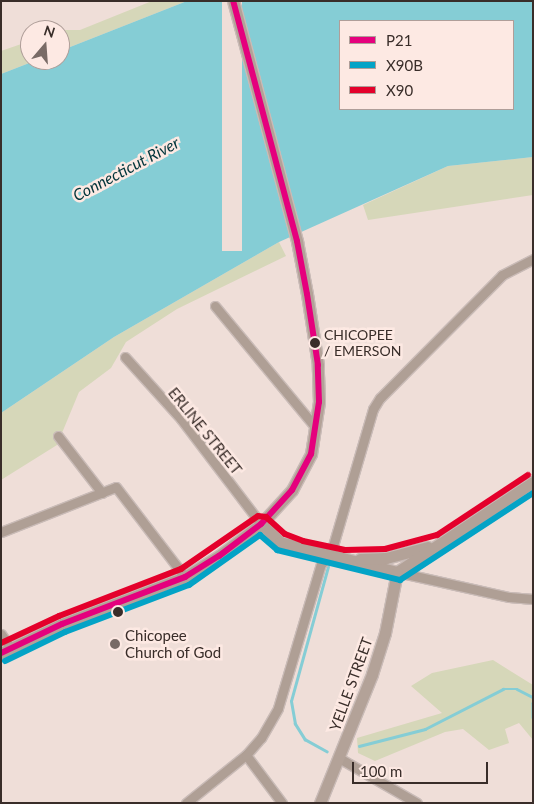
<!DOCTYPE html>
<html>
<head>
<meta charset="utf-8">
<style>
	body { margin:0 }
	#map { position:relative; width:534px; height:804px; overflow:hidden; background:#efded8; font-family:Lato,sans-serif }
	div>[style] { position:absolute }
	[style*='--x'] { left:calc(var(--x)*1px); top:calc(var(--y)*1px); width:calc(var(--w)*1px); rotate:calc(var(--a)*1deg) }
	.green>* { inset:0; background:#d6d7b9 }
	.water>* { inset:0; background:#85cdd5 }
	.pier>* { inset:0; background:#efded8; transform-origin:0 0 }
	.stream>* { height:2.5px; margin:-1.25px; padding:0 1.25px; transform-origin:1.25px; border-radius:1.25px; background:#85cdd5 }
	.roads { filter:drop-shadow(1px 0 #c9bbb7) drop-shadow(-1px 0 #c9bbb7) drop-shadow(0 1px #c9bbb7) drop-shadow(0 -1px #c9bbb7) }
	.minor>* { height:9px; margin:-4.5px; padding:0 4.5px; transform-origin:4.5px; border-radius:4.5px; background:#af9f95 }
	.major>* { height:11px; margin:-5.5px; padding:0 5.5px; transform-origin:5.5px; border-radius:5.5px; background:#b3a298 }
	.bus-1>* { height:6px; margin:-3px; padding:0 3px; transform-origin:3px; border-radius:3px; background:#e5007d }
	.bus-2>* { height:6px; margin:-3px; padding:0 3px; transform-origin:3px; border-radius:3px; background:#03a3c6 }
	.bus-3>* { height:6px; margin:-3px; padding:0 3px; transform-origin:3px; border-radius:3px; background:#e4002b }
	.dots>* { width:14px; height:14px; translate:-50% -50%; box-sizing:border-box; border:2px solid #fde9e3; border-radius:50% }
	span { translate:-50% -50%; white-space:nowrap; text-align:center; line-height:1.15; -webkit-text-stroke:5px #fde9e3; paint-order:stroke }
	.bus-label { font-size:14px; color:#392d29 }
	.left { translate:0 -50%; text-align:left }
	.street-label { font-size:15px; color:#392d29 }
	.poi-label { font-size:15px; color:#392d29 }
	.water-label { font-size:16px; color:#00343a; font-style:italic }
	.frame { position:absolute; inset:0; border:2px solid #392d29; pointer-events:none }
	.legend { position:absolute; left:339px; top:20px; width:175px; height:90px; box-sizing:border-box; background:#fde9e3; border:1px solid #af9e99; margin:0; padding:6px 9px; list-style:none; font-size:15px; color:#392d29 }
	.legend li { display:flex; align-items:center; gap:10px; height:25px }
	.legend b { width:25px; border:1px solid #af9e99 }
	.north { position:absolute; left:20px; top:20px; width:50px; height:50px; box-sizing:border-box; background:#fde9e3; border:1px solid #af9e99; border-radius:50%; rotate:18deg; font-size:14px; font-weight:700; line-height:20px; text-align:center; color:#392d29 }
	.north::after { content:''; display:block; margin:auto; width:18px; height:22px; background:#796b66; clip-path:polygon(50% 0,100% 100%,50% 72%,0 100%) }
	.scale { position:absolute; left:352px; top:762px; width:136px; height:22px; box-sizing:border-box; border:2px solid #392d29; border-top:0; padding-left:6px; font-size:15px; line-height:18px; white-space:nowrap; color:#392d29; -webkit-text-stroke:4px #fde9e3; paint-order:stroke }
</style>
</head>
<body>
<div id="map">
	<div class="green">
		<i style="clip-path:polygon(152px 1px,187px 1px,60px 51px,60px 30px,80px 30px)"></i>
		<i style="clip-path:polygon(30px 41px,30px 60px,37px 60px,1px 74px,1px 51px)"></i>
		<i style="clip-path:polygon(533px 157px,533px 195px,368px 220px,363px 205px,448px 166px)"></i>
		<i style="clip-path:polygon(279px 242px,286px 256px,177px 309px,126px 342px,111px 368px,79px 392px,57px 445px,1px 480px,1px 413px,114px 337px)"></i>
		<i style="clip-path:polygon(493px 660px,533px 685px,533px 740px,519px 723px,505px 729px,509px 743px,489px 750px,463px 729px,445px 732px,375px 761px,358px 753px,357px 738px,442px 713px,411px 686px,432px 673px)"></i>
	</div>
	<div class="water">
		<i style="clip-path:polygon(evenodd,187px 1px,533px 1px,533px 157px,448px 166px,279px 242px,114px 337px,1px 413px,1px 74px,37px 60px,60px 60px,60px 51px,187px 1px,340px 21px,513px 21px,513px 109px,340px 109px,340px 21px)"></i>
	</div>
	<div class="pier">
		<i style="left:222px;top:1px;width:20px;height:250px"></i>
	</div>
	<div class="stream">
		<i style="--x:533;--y:703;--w:14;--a:90"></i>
		<i style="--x:359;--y:746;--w:68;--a:-14.4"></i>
		<i style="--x:425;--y:729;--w:88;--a:-27.1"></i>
		<i style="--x:503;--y:689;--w:14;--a:0"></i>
		<i style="--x:517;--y:689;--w:18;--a:27"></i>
		<i style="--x:327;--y:752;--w:25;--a:-151"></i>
		<i style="--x:305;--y:740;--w:19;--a:-122"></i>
		<i style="--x:295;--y:724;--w:23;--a:-100"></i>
		<i style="--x:291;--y:701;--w:139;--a:-74.6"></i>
	</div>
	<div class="roads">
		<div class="minor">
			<i style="--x:215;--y:306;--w:157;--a:50.4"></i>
			<i style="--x:125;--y:357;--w:84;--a:47.9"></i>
			<i style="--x:181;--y:419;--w:132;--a:52.7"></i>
			<i style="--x:58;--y:436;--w:72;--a:52.3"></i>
			<i style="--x:1;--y:532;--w:123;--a:-21.4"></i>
			<i style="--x:116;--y:487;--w:113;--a:52.5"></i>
			<i style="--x:397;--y:572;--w:115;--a:12.6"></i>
			<i style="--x:509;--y:597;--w:24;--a:5"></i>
			<i style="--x:1;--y:634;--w:14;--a:56"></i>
			<i style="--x:246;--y:755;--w:60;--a:53.1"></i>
			<i style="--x:339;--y:758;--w:90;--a:30"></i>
			<i style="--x:186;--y:803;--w:77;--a:-38.7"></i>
			<i style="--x:246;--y:755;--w:23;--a:-49"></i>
			<i style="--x:261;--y:738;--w:34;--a:-60"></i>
			<i style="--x:278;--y:708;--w:150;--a:-73.4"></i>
			<i style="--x:321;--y:564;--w:12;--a:-42"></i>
			<i style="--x:330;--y:556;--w:153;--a:-73.7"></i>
			<i style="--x:373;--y:409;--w:13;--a:-58"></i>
			<i style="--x:380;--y:398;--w:173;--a:-45.2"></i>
			<i style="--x:502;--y:275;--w:35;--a:-27"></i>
		</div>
		<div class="major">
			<i style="--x:261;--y:524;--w:26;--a:43"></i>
			<i style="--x:280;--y:542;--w:121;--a:14.4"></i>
			<i style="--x:360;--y:559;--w:26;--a:-2"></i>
			<i style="--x:386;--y:558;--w:43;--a:-14.7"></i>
			<i style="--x:397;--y:572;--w:163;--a:-33.5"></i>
			<i style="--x:1;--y:653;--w:68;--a:-25.4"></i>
			<i style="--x:62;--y:624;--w:132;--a:-20.9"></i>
			<i style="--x:185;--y:577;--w:40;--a:-32"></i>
			<i style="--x:219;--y:556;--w:53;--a:-37.3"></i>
			<i style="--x:261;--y:524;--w:46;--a:-47.6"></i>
			<i style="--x:292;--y:490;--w:41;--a:-62.2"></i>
			<i style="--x:311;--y:454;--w:53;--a:-81.3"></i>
			<i style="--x:319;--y:402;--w:37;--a:-92"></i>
			<i style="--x:318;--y:365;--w:72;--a:-98.8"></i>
			<i style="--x:307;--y:294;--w:54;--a:-100.7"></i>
			<i style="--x:297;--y:241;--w:248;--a:-104.9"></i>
			<i style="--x:320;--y:803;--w:139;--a:-68"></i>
			<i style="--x:372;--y:674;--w:43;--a:-72.4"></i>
			<i style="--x:385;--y:633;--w:62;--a:-78.9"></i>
		</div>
	</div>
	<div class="bus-1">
		<i style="--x:1;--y:653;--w:68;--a:-25.4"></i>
		<i style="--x:62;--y:624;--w:132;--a:-20.9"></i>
		<i style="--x:185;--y:577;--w:40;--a:-32"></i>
		<i style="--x:219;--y:556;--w:53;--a:-37.3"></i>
		<i style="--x:261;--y:524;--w:46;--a:-47.6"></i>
		<i style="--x:292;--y:490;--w:41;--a:-62.2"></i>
		<i style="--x:311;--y:454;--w:53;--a:-81.3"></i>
		<i style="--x:319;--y:402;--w:37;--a:-92"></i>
		<i style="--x:318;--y:365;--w:72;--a:-98.8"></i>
		<i style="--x:307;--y:294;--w:54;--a:-100.7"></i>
		<i style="--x:297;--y:241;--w:248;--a:-104.9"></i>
	</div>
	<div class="bus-2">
		<i style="--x:5;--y:661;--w:67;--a:-25.8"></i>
		<i style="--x:65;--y:632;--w:133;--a:-20.8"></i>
		<i style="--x:189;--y:585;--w:87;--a:-35.2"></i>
		<i style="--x:260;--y:535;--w:23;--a:41"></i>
		<i style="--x:277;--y:550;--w:127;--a:13.7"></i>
		<i style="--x:400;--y:580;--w:159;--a:-33.2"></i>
	</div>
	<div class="bus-3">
		<i style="--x:1;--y:643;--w:64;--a:-25"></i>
		<i style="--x:59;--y:616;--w:131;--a:-21.1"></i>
		<i style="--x:181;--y:569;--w:93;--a:-34.5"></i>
		<i style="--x:258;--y:516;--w:8;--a:7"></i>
		<i style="--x:266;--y:517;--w:25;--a:42"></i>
		<i style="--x:285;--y:534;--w:19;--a:21"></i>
		<i style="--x:303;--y:541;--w:43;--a:12.1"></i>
		<i style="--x:345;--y:550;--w:40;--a:-1.4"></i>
		<i style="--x:385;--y:549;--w:54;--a:-15.1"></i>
		<i style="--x:437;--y:535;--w:109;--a:-33.4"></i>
	</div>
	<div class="dots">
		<i style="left:315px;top:343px;background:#392d29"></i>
		<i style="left:118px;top:612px;background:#392d29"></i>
		<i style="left:115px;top:644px;background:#796b66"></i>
	</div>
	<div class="bus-label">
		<span class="left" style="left:324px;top:343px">CHICOPEE<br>/ EMERSON</span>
	</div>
	<div class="street-label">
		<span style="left:205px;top:431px;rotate:51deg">ERLINE STREET</span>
		<span style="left:351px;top:684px;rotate:-70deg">YELLE STREET</span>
	</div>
	<div class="poi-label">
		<span class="left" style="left:125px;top:644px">Chicopee<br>Church of God</span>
	</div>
	<div class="water-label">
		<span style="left:126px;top:169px;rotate:-28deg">Connecticut River</span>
	</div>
	<div class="frame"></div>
	<ul class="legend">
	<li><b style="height:6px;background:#e5007d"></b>P21</li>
	<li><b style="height:6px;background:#03a3c6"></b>X90B</li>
	<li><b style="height:6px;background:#e4002b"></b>X90</li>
	</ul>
	<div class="north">N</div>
	<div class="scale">100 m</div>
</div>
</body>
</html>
